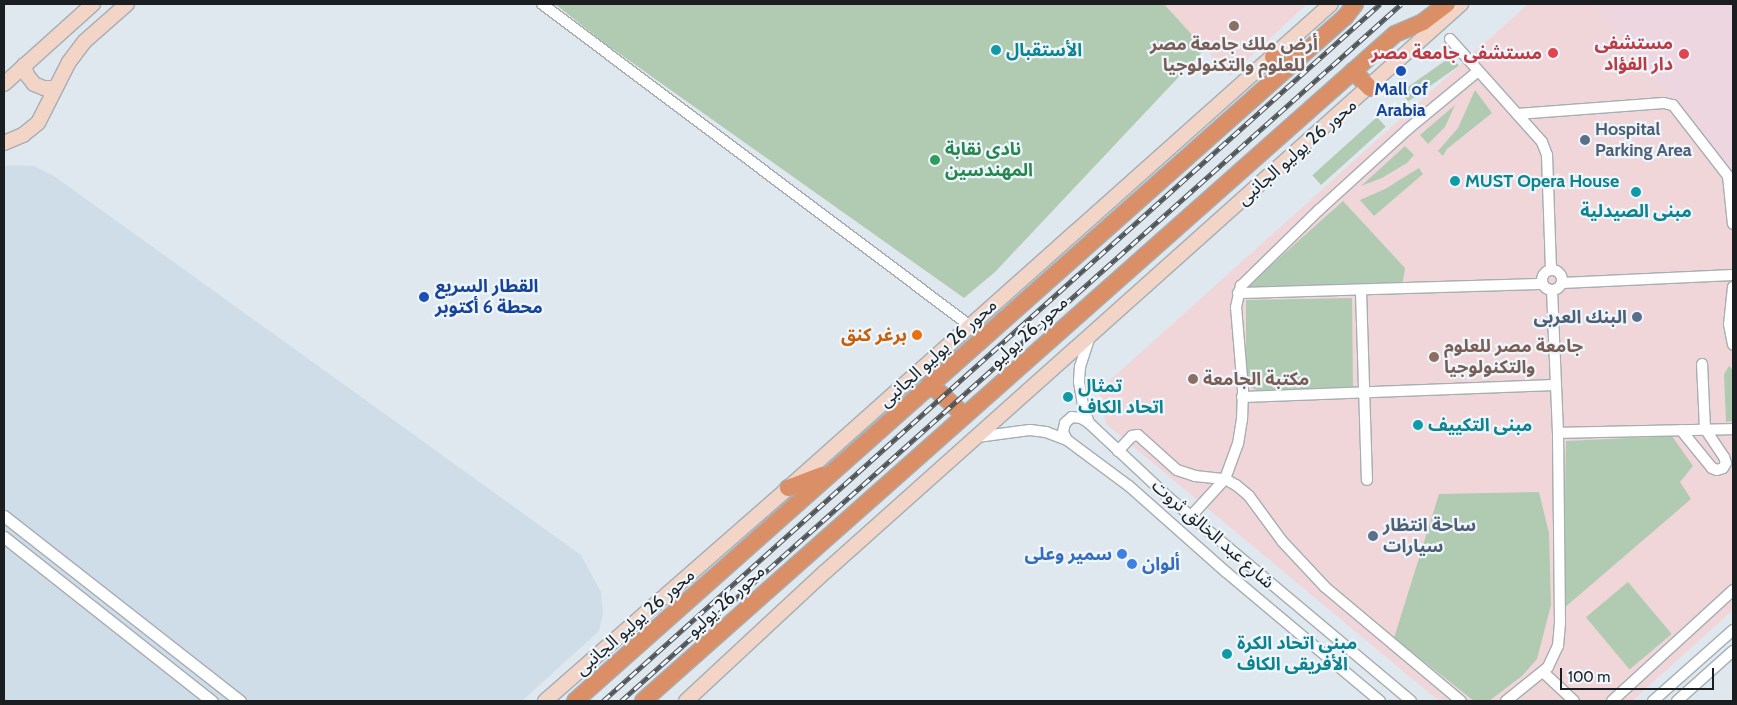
<!DOCTYPE html>
<html>
<head>
<meta charset="utf-8">
<style>
	body { margin:0 }
	#map { position:relative; width:1737px; height:705px; overflow:hidden; background:#e0e8ef; font-family:Cabin,"Noto Sans Arabic",sans-serif }
	div>[style] { position:absolute }
	[style*='--x'] { left:calc(var(--x)*1px); top:calc(var(--y)*1px); width:calc(var(--w)*1px); rotate:calc(var(--a)*1deg) }
	.built>* { inset:0; background:#cfdde9 }
	.education>* { inset:0; background:#f0d6d9 }
	.medical>* { inset:0; background:#eed6e0 }
	.green>* { inset:0; background:#b1cbb2; transform-origin:0 0 }
	.roads { filter:drop-shadow(1px 0 #a6aeb4) drop-shadow(-1px 0 #a6aeb4) drop-shadow(0 1px #a6aeb4) drop-shadow(0 -1px #a6aeb4) }
	.minor>* { height:10px; margin:-5px; padding:0 5px; transform-origin:5px; border-radius:5px; background:#fff }
	.minor>.ring { margin:-5px; padding:0; box-sizing:content-box; background:none; border:10px solid #fff; border-radius:50% }
	.tertiary>* { height:11px; margin:-5.5px; padding:0 5.5px; transform-origin:5.5px; border-radius:5.5px; background:#fff }
	.secondary>* { height:14px; margin:-7px; padding:0 7px; transform-origin:7px; border-radius:7px; background:#f2d5c6 }
	.trunk>* { height:16px; margin:-8px; padding:0 8px; transform-origin:8px; border-radius:8px; background:#db8f67 }
	.rail>* { height:5px; margin-top:-2.5px; transform-origin:0; background:repeating-linear-gradient(90deg,#eef6fc 0 9px,#4e5356 0 18px); box-sizing:border-box; border-block:1px solid #4e5356 }
	.dots>* { width:14px; height:14px; translate:-50% -50%; box-sizing:border-box; border:2px solid #eef6fc; border-radius:50% }
	span { translate:-50% -50%; white-space:nowrap; text-align:center; line-height:1.15; -webkit-text-stroke:4.5px #eef6fc; paint-order:stroke }
	.health-label { font-size:18px; color:#be3a42; font-weight:700 }
	.right { translate:-100% -50%; text-align:right }
	.education-label { font-size:18px; color:#785e54; font-weight:700 }
	.left { translate:0 -50%; text-align:left }
	.culture-label { font-size:18px; color:#0d838f; font-weight:700 }
	.transit-label { font-size:18px; color:#164399; font-weight:700 }
	.service-label { font-size:18px; color:#4e5e75; font-weight:700 }
	.leisure-label { font-size:18px; color:#27864d; font-weight:700 }
	.street-label { font-size:18px; color:#1b1e20 }
	.food-label { font-size:18px; color:#c56008; font-weight:700 }
	.shop-label { font-size:18px; color:#366cbe; font-weight:700 }
	.frame { position:absolute; inset:0; border:5px solid #1b1e20; pointer-events:none }
	.scale { position:absolute; left:1560px; top:668px; width:154px; height:22px; box-sizing:border-box; border:2px solid #1b1e20; border-top:0; padding-left:6px; font-size:15px; line-height:18px; white-space:nowrap; color:#1b1e20; -webkit-text-stroke:4px #eef6fc; paint-order:stroke }
</style>
</head>
<body>
<div id="map">
	<div class="built">
		<i style="clip-path:polygon(12px 165px,34px 166px,54px 176px,581px 555px,601px 592px,603px 614px,599px 631px,522px 701px,4px 701px,4px 166px)"></i>
	</div>
	<div class="education">
		<i style="clip-path:polygon(1164px 4px,1307px 4px,1230px 76px)"></i>
		<i style="clip-path:polygon(1528px 4px,1594px 4px,1733px 173px,1733px 610px,1632px 701px,1439px 701px,1106px 424px,1099px 390px)"></i>
	</div>
	<div class="medical">
		<i style="clip-path:polygon(1594px 4px,1733px 4px,1733px 173px,1711px 147px)"></i>
	</div>
	<div class="green">
		<i style="clip-path:polygon(555px 4px,1164px 4px,1205px 49px,995px 272px,964px 298px,603px 42px)"></i>
		<i style="left:1452px;top:56px;width:12px;height:62px;rotate:55deg"></i>
		<i style="clip-path:polygon(1475px 90px,1492px 113px,1447px 149px,1443px 156px,1438px 151px,1458px 128px)"></i>
		<i style="clip-path:polygon(1455px 105px,1445px 127px,1428px 144px,1420px 135px)"></i>
		<i style="left:1377px;top:117px;width:13px;height:87px;rotate:48deg"></i>
		<i style="clip-path:polygon(1405px 146px,1414px 155px,1407px 163px,1382px 178px,1361px 186px)"></i>
		<i style="clip-path:polygon(1419px 168px,1423px 174px,1374px 216px,1360px 200px,1385px 189px)"></i>
		<i style="clip-path:polygon(1343px 201px,1405px 268px,1402px 286px,1249px 290px,1248px 286px)"></i>
		<i style="clip-path:polygon(1352px 298px,1353px 387px,1260px 392px,1246px 384px,1246px 300px)"></i>
		<i style="clip-path:polygon(1729px 366px,1733px 370px,1733px 421px,1726px 422px,1724px 374px)"></i>
		<i style="clip-path:polygon(1672px 436px,1693px 466px,1680px 482px,1691px 499px,1563px 609px,1566px 441px)"></i>
		<i style="clip-path:polygon(1539px 492px,1549px 533px,1551px 605px,1537px 659px,1522px 676px,1489px 701px,1474px 701px,1394px 638px,1439px 494px)"></i>
		<i style="left:1628px;top:582px;width:68px;height:55px;rotate:50deg"></i>
	</div>
	<div class="roads">
		<div class="minor">
			<i style="--x:542;--y:4;--w:534;--a:36.93"></i>
			<i style="--x:1450;--y:39;--w:138;--a:48.2"></i>
			<i style="--x:1542;--y:142;--w:14;--a:69"></i>
			<i style="--x:1547;--y:155;--w:114;--a:88"></i>
			<i style="--x:1517;--y:114;--w:147;--a:-4.3"></i>
			<i style="--x:1664;--y:103;--w:9;--a:13"></i>
			<i style="--x:1673;--y:105;--w:90;--a:52.2"></i>
			<i style="--x:1728;--y:176;--w:48;--a:84.1"></i>
			<i class="ring" style="left:1542px;top:270px;width:10px;height:10px"></i>
			<i style="--x:1562;--y:283;--w:171;--a:-2.7"></i>
			<i style="--x:1733;--y:287;--w:37;--a:96"></i>
			<i style="--x:1729;--y:324;--w:21;--a:79"></i>
			<i style="--x:1361;--y:291;--w:189;--a:88.2"></i>
			<i style="--x:1238;--y:293;--w:304;--a:-1.7"></i>
			<i style="--x:1090;--y:336;--w:33;--a:108"></i>
			<i style="--x:1080;--y:367;--w:15;--a:94"></i>
			<i style="--x:1079;--y:382;--w:27;--a:80"></i>
			<i style="--x:1084;--y:409;--w:15;--a:70"></i>
			<i style="--x:1089;--y:423;--w:108;--a:43.1"></i>
			<i style="--x:1168;--y:497;--w:317;--a:40"></i>
			<i style="--x:1242;--y:397;--w:314;--a:-2.2"></i>
			<i style="--x:1681;--y:430;--w:49;--a:50.8"></i>
			<i style="--x:1712;--y:468;--w:5;--a:22"></i>
			<i style="--x:1717;--y:470;--w:6;--a:-18"></i>
			<i style="--x:1723;--y:468;--w:6;--a:-59"></i>
			<i style="--x:1726;--y:463;--w:6;--a:-108"></i>
			<i style="--x:1724;--y:457;--w:34;--a:-124"></i>
			<i style="--x:1705;--y:429;--w:65;--a:-92.6"></i>
			<i style="--x:1558;--y:433;--w:175;--a:-1.3"></i>
			<i style="--x:977;--y:437;--w:53;--a:-7.5"></i>
			<i style="--x:1030;--y:430;--w:16;--a:7"></i>
			<i style="--x:1046;--y:432;--w:22;--a:21"></i>
			<i style="--x:1067;--y:440;--w:77;--a:36.6"></i>
			<i style="--x:1129;--y:486;--w:130;--a:41.6"></i>
			<i style="--x:1226;--y:572;--w:201;--a:40"></i>
			<i style="--x:1067;--y:440;--w:9;--a:-117"></i>
			<i style="--x:1063;--y:432;--w:9;--a:-77"></i>
			<i style="--x:1065;--y:423;--w:9;--a:-41"></i>
			<i style="--x:1072;--y:417;--w:9;--a:6"></i>
			<i style="--x:1081;--y:418;--w:9;--a:32"></i>
			<i style="--x:1118;--y:451;--w:21;--a:-47"></i>
			<i style="--x:1132;--y:436;--w:6;--a:-9"></i>
			<i style="--x:1138;--y:435;--w:52;--a:41.9"></i>
			<i style="--x:1177;--y:470;--w:19;--a:18"></i>
			<i style="--x:1195;--y:476;--w:30;--a:6"></i>
			<i style="--x:1225;--y:479;--w:13;--a:29"></i>
			<i style="--x:1236;--y:485;--w:17;--a:40"></i>
			<i style="--x:1249;--y:496;--w:56;--a:53.7"></i>
			<i style="--x:1282;--y:541;--w:63;--a:46.9"></i>
			<i style="--x:1325;--y:587;--w:177;--a:40"></i>
			<i style="--x:1191;--y:516;--w:50;--a:-47.4"></i>
			<i style="--x:1225;--y:479;--w:37;--a:-70"></i>
			<i style="--x:1238;--y:444;--w:24;--a:-81"></i>
			<i style="--x:1242;--y:420;--w:30;--a:-88"></i>
			<i style="--x:1243;--y:390;--w:83;--a:-94.8"></i>
			<i style="--x:1236;--y:307;--w:22;--a:-77"></i>
			<i style="--x:1241;--y:286;--w:109;--a:-44.3"></i>
			<i style="--x:1319;--y:210;--w:120;--a:-42.3"></i>
			<i style="--x:1408;--y:129;--w:91;--a:-39.6"></i>
			<i style="--x:1543;--y:672;--w:42;--a:43.1"></i>
			<i style="--x:1506;--y:701;--w:54;--a:-39"></i>
			<i style="--x:1548;--y:667;--w:23;--a:-65"></i>
			<i style="--x:1558;--y:646;--w:23;--a:-85"></i>
			<i style="--x:1560;--y:623;--w:190;--a:-90.6"></i>
			<i style="--x:1558;--y:433;--w:143;--a:-92.4"></i>
			<i style="--x:1612;--y:701;--w:164;--a:-42.5"></i>
			<i style="--x:1653;--y:701;--w:107;--a:-41.6"></i>
			<i style="--x:1677;--y:701;--w:75;--a:-41.8"></i>
		</div>
		<div class="tertiary">
			<i style="--x:4;--y:516;--w:300;--a:38.1"></i>
			<i style="--x:4;--y:537;--w:265;--a:38.3"></i>
		</div>
		<div class="secondary">
			<i style="--x:24;--y:65;--w:10;--a:73"></i>
			<i style="--x:27;--y:75;--w:11;--a:52"></i>
			<i style="--x:34;--y:84;--w:11;--a:22"></i>
			<i style="--x:44;--y:88;--w:10;--a:0"></i>
			<i style="--x:4;--y:84;--w:120;--a:-42"></i>
			<i style="--x:4;--y:143;--w:21;--a:-23"></i>
			<i style="--x:23;--y:135;--w:19;--a:-39"></i>
			<i style="--x:38;--y:123;--w:68;--a:-63.1"></i>
			<i style="--x:69;--y:62;--w:26;--a:-53"></i>
			<i style="--x:85;--y:41;--w:56;--a:-41.4"></i>
			<i style="--x:545;--y:701;--w:323;--a:-41.2"></i>
			<i style="--x:788;--y:488;--w:727;--a:-41.71"></i>
			<i style="--x:686;--y:701;--w:190;--a:-42.9"></i>
			<i style="--x:825;--y:572;--w:853;--a:-41.77"></i>
		</div>
		<div class="trunk">
			<i style="--x:1273;--y:57;--w:18;--a:45"></i>
			<i style="--x:1353;--y:71;--w:24;--a:45"></i>
			<i style="--x:930;--y:384;--w:47;--a:42.4"></i>
			<i style="--x:788;--y:488;--w:36;--a:-21"></i>
			<i style="--x:575;--y:701;--w:1030;--a:-41.62"></i>
			<i style="--x:1345;--y:17;--w:16;--a:-52"></i>
			<i style="--x:643;--y:701;--w:1005;--a:-41.57"></i>
			<i style="--x:1395;--y:34;--w:30;--a:-23"></i>
			<i style="--x:1423;--y:22;--w:30;--a:-37"></i>
		</div>
	</div>
	<div class="rail">
		<i style="--x:603;--y:701;--w:1044;--a:-41.89"></i>
		<i style="--x:621;--y:701;--w:1046;--a:-41.78"></i>
	</div>
	<div class="dots">
		<i style="left:1234px;top:26px;background:#8d6e63"></i>
		<i style="left:996px;top:50px;background:#0f9aa8"></i>
		<i style="left:1553px;top:53px;background:#e0444e"></i>
		<i style="left:1684px;top:54px;background:#e0444e"></i>
		<i style="left:1401px;top:71px;background:#1a4fb4"></i>
		<i style="left:1585px;top:140px;background:#5c6f8a"></i>
		<i style="left:935px;top:160px;background:#2e9e5b"></i>
		<i style="left:1455px;top:181px;background:#0f9aa8"></i>
		<i style="left:1636px;top:192px;background:#0f9aa8"></i>
		<i style="left:424px;top:297px;background:#1a4fb4"></i>
		<i style="left:1637px;top:317px;background:#5c6f8a"></i>
		<i style="left:917px;top:335px;background:#e8710a"></i>
		<i style="left:1434px;top:357px;background:#8d6e63"></i>
		<i style="left:1193px;top:379px;background:#8d6e63"></i>
		<i style="left:1068px;top:397px;background:#0f9aa8"></i>
		<i style="left:1418px;top:425px;background:#0f9aa8"></i>
		<i style="left:1373px;top:536px;background:#5c6f8a"></i>
		<i style="left:1122px;top:554px;background:#3f7fe0"></i>
		<i style="left:1132px;top:564px;background:#3f7fe0"></i>
		<i style="left:1227px;top:654px;background:#0f9aa8"></i>
	</div>
	<div class="health-label">
		<span class="right" style="left:1673px;top:54px">مستشفى<br>دار الفؤاد</span>
		<span class="right" style="left:1542px;top:53px">مستشفى جامعة مصر</span>
	</div>
	<div class="education-label">
		<span style="left:1234px;top:55px">أرض ملك جامعة مصر<br>للعلوم والتكنولوجيا</span>
		<span class="left" style="left:1444px;top:357px">جامعة مصر للعلوم<br>والتكنولوجيا</span>
		<span class="left" style="left:1203px;top:379px">مكتبة الجامعة</span>
	</div>
	<div class="culture-label">
		<span class="left" style="left:1006px;top:50px">الأستقبال</span>
		<span class="left" style="left:1465px;top:181px">MUST Opera House</span>
		<span style="left:1636px;top:211px">مبنى الصيدلية</span>
		<span class="left" style="left:1078px;top:397px">تمثال<br>اتحاد الكاف</span>
		<span class="left" style="left:1428px;top:425px">مبنى التكييف</span>
		<span class="left" style="left:1237px;top:654px">مبنى اتحاد الكرة<br>الأفريقى الكاف</span>
	</div>
	<div class="transit-label">
		<span style="left:1401px;top:100px">Mall of<br>Arabia</span>
		<span class="left" style="left:435px;top:297px">القطار السريع<br>محطة 6 أكتوبر</span>
	</div>
	<div class="service-label">
		<span class="left" style="left:1595px;top:140px">Hospital<br>Parking Area</span>
		<span class="right" style="left:1627px;top:317px">البنك العربى</span>
		<span class="left" style="left:1383px;top:536px">ساحة انتظار<br>سيارات</span>
	</div>
	<div class="leisure-label">
		<span class="left" style="left:945px;top:160px">نادى نقابة<br>المهندسين</span>
	</div>
	<div class="street-label">
		<span style="left:1297px;top:152px;rotate:-41deg">محور 26 يوليو الجانبى</span>
		<span style="left:1029px;top:332px;rotate:-42deg">محور 26 يوليو</span>
		<span style="left:938px;top:353px;rotate:-42deg">محور 26 يوليو الجانبى</span>
		<span style="left:1213px;top:534px;rotate:41deg">شارع عبد الخالق ثروت</span>
		<span style="left:726px;top:601px;rotate:-42deg">محور 26 يوليو</span>
		<span style="left:635px;top:622px;rotate:-41deg">محور 26 يوليو الجانبى</span>
	</div>
	<div class="food-label">
		<span class="right" style="left:907px;top:335px">برغر كنق</span>
	</div>
	<div class="shop-label">
		<span class="right" style="left:1112px;top:554px">سمير وعلى</span>
		<span class="left" style="left:1142px;top:564px">ألوان</span>
	</div>
	<div class="frame"></div>
	<div class="scale">100 m</div>
</div>
</body>
</html>
